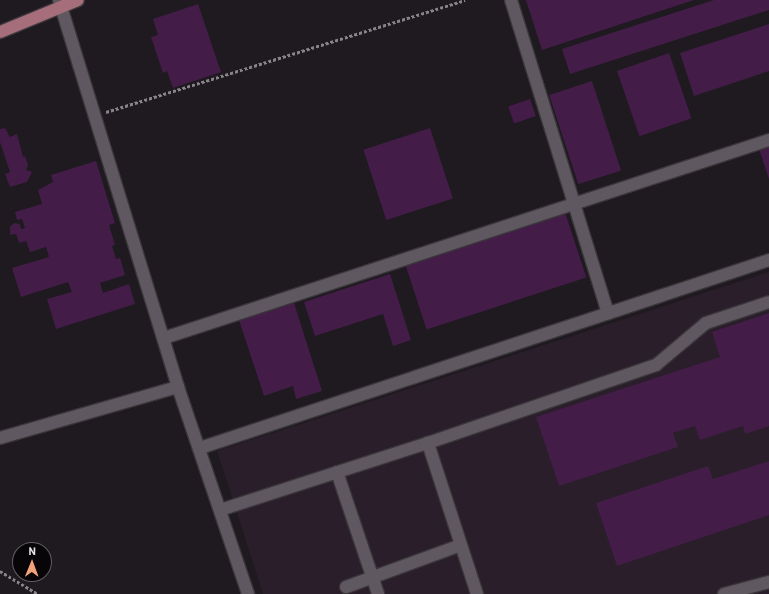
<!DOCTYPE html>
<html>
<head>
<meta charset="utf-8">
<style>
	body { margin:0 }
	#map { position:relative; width:769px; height:594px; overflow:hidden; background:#1f1920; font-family:Barlow,sans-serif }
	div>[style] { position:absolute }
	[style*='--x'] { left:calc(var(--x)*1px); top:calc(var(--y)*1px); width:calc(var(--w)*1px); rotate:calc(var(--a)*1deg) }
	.built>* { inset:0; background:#291e2a }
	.building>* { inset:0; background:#431d48; transform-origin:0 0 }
	.path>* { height:2.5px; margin-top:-1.25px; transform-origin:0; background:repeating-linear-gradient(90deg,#888389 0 3px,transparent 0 5px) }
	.roads { filter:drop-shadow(1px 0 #3a363a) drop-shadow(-1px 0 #3a363a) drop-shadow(0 1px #3a363a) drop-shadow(0 -1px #3a363a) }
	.minor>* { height:12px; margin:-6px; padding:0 6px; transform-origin:6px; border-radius:6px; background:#5f5860 }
	.major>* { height:12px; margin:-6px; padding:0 6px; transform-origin:6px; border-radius:6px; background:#a66e7b }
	span { translate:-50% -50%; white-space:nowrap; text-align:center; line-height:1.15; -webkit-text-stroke:3px #070508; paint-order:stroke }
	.north { position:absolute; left:12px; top:542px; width:40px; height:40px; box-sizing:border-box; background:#070508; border:1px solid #615e62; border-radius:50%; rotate:1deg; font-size:11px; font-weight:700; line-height:16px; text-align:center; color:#e7e3e8 }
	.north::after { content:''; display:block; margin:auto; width:14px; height:18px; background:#f0a27a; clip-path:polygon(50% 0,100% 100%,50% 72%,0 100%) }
</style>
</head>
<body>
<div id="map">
	<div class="built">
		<i style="clip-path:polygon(769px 272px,769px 594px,263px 594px,217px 451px)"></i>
	</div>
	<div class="building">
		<i style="clip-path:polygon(526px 0,694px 0,542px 50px)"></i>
		<i style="clip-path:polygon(714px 0,769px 0,769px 10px,570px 74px,562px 49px)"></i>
		<i style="clip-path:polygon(198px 4px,221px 72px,173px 88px,167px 71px,163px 73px,151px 37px,158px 35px,153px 19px)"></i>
		<i style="clip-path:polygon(769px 24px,769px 71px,694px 96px,680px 53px)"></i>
		<i style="left:669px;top:53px;width:69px;height:55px;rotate:71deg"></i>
		<i style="left:592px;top:81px;width:94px;height:45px;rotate:72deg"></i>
		<i style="left:530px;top:99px;width:18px;height:23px;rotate:71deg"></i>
		<i style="clip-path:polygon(5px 128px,10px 137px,17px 134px,23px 157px,25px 156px,28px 165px,26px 170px,32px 172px,27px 182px,10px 187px,5px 174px,10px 172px,0 142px,0 129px)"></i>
		<i style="left:430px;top:128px;width:74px;height:70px;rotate:72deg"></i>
		<i style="clip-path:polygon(769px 146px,769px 179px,759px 149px)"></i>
		<i style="clip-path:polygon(96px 161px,115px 223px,109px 225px,115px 245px,112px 246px,116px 259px,120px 258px,125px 275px,100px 283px,103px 293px,129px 284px,135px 304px,56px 329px,47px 299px,72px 292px,68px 282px,21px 297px,12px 268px,49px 257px,46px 247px,30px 252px,26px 241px,19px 243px,16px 234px,10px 235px,10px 227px,14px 223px,20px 224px,21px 229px,25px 228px,22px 219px,17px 220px,15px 212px,42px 204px,38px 190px,53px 182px,51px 175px)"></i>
		<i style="left:565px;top:212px;width:69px;height:168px;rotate:72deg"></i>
		<i style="clip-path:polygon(390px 274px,411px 340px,393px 346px,383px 314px,315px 336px,304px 302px)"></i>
		<i style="clip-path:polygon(294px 303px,322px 391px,296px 399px,293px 386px,264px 396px,239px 320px)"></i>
		<i style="clip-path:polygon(769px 313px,769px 426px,745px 434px,743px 426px,700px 440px,695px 426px,673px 433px,678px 447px,559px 486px,536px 417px,720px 357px,712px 332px)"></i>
		<i style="clip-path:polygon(769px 461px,769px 515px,617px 566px,596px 503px,708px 466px,713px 479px)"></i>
	</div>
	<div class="path">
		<i style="--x:106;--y:112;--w:376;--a:-17.3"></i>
		<i style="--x:0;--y:571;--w:44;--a:31.2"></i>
	</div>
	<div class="roads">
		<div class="minor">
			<i style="--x:59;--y:0;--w:405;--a:72.9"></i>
			<i style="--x:178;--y:387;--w:219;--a:71.3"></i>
			<i style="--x:511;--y:0;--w:328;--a:72.8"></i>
			<i style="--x:164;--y:338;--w:637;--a:-18.12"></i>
			<i style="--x:0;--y:438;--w:185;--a:-16"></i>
			<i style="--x:200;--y:448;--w:599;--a:-18.28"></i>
			<i style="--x:337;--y:472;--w:129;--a:71.4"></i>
			<i style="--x:220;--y:510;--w:219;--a:-17.9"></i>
			<i style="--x:346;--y:587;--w:122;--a:-20.1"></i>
			<i style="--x:477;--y:594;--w:159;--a:-108"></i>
			<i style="--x:428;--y:443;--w:241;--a:-18.9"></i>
			<i style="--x:656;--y:365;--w:65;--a:-40"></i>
			<i style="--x:706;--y:323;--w:66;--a:-18.4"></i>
			<i style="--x:724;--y:594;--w:47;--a:-14.9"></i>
		</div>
		<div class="major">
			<i style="--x:0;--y:32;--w:84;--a:-22.3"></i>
		</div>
	</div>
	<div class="north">N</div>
</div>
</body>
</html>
